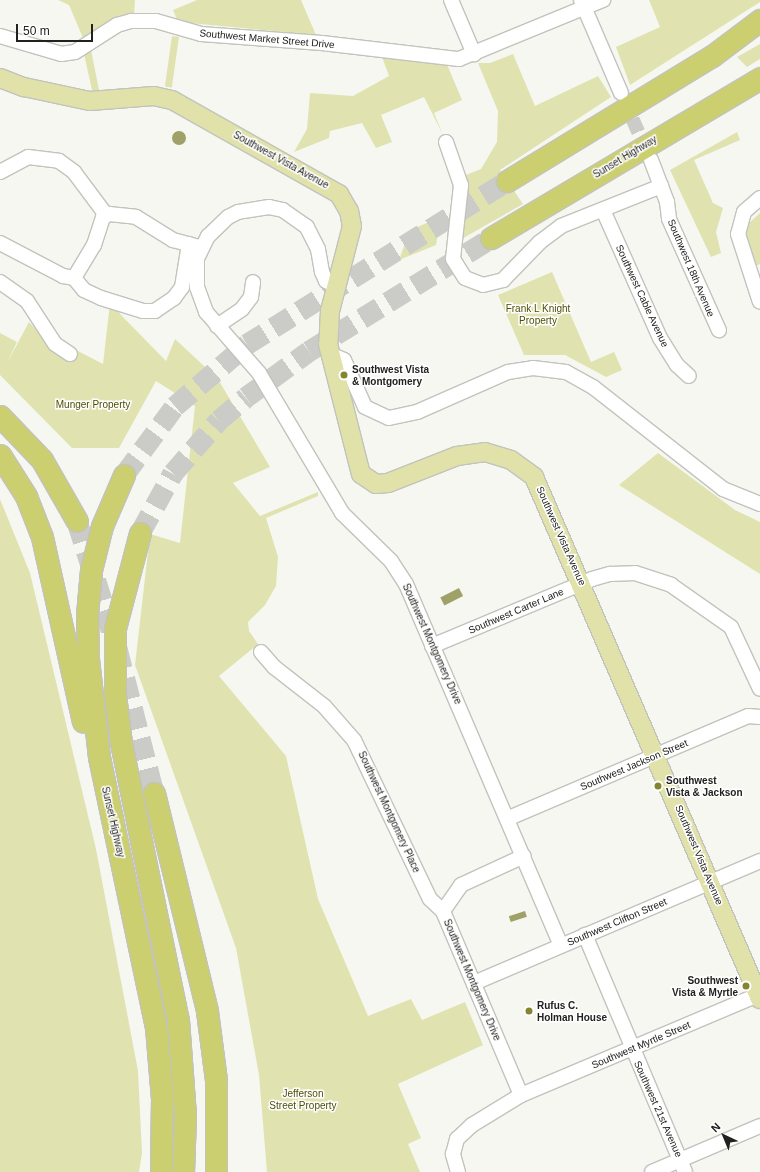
<!DOCTYPE html>
<html>
<head>
<meta charset="utf-8">
<style>
	body { margin:0 }
	#map { position:relative; width:760px; height:1172px; overflow:hidden; background:#f6f7f1; font-family:Helvetica,sans-serif }
	div>[style] { position:absolute }
	[style*='--x'] { left:calc(var(--x)*1px); top:calc(var(--y)*1px); width:calc(var(--w)*1px); rotate:calc(var(--a)*1deg) }
	.green>* { inset:0; background:#e0e3b0; transform-origin:0 0 }
	.water>* { inset:0; background:#9fa168; transform-origin:0 0 }
	.round { border-radius:50% }
	.minor-tunnel>* { height:14px; margin-top:-7px; transform-origin:0; background:repeating-linear-gradient(90deg,#cbccc7 0 14px,transparent 0 21px) }
	.highway-tunnel>* { height:21px; margin-top:-10.5px; transform-origin:0; background:repeating-linear-gradient(90deg,#cbccc7 0 21px,transparent 0 31px) }
	.roads { filter:drop-shadow(1px 0 #c2c3bd) drop-shadow(-1px 0 #c2c3bd) drop-shadow(0 1px #c2c3bd) drop-shadow(0 -1px #c2c3bd) }
	.minor>* { height:14px; margin:-7px; padding:0 7px; transform-origin:7px; border-radius:7px; background:#fff }
	.major>* { height:18px; margin:-9px; padding:0 9px; transform-origin:9px; border-radius:9px; background:#e0e2a9 }
	.highway>* { height:21px; margin:-10.5px; padding:0 10.5px; transform-origin:10.5px; border-radius:10.5px; background:#cccf6f }
	.dots>* { width:11px; height:11px; translate:-50% -50%; box-sizing:border-box; border:2px solid #fff; border-radius:50% }
	span { translate:-50% -50%; white-space:nowrap; text-align:center; line-height:1.15; -webkit-text-stroke:3px #fff; paint-order:stroke }
	.street-label { font-size:10px; color:#21211f }
	.park-label { font-size:10px; color:#4e4e06 }
	.poi-label { font-size:10px; color:#21211f; font-weight:700 }
	.left { translate:0 -50%; text-align:left }
	.right { translate:-100% -50%; text-align:right }
	.north { position:absolute; left:704px; top:1116px; width:40px; height:40px; -webkit-text-stroke:3px #fff; paint-order:stroke; rotate:316deg; font-size:11px; font-weight:700; line-height:16px; text-align:center; color:#21211f }
	.north::after { content:''; display:block; margin:auto; width:14px; height:18px; background:#21211f; clip-path:polygon(50% 0,100% 100%,50% 72%,0 100%) }
	.scale { position:absolute; left:16px; top:24px; width:77px; height:18px; box-sizing:border-box; border:2px solid #21211f; border-top:0; padding-left:5px; font-size:12px; line-height:14px; white-space:nowrap; color:#21211f; -webkit-text-stroke:3px #fff; paint-order:stroke }
</style>
</head>
<body>
<div id="map">
	<div class="green">
		<i style="clip-path:polygon(58px 0,135px 0,134px 16px,112px 19px,83px 38px,69px 5px)"></i>
		<i style="clip-path:polygon(197px 0,301px 0,316px 35px,178px 22px,173px 10px)"></i>
		<i style="clip-path:polygon(649px 0,760px 0,760px 2px,630px 85px,616px 47px,660px 27px)"></i>
		<i style="left:172px;top:36px;width:7px;height:51px;rotate:8deg"></i>
		<i style="clip-path:polygon(760px 44px,760px 59px,747px 67px,737px 57px)"></i>
		<i style="clip-path:polygon(91px 50px,99px 90px,92px 90px,84px 54px)"></i>
		<i style="clip-path:polygon(513px 54px,535px 106px,598px 76px,611px 97px,500px 170px,523px 204px,458px 241px,466px 175px,481px 169px,497px 142px,498px 111px,478px 63px,490px 63px)"></i>
		<i style="clip-path:polygon(382px 57px,446px 62px,462px 100px,434px 113px,443px 135px,424px 97px,381px 115px,392px 142px,376px 148px,362px 123px,330px 131px,329px 138px,294px 152px,307px 129px,310px 93px,353px 96px,389px 76px)"></i>
		<i style="clip-path:polygon(737px 132px,740px 140px,694px 160px,713px 203px,723px 208px,716px 232px,721px 253px,711px 257px,670px 170px)"></i>
		<i style="clip-path:polygon(760px 213px,760px 264px,756px 266px,746px 235px,749px 223px)"></i>
		<i style="clip-path:polygon(441px 217px,436px 245px,399px 260px,410px 230px)"></i>
		<i style="clip-path:polygon(552px 272px,591px 362px,614px 352px,622px 370px,606px 377px,565px 355px,524px 355px,498px 295px)"></i>
		<i style="clip-path:polygon(110px 303px,119px 307px,120px 314px,166px 361px,175px 339px,218px 379px,270px 467px,233px 483px,260px 516px,318px 492px,318px 496px,266px 518px,278px 557px,276px 586px,265px 605px,248px 622px,249px 631px,258px 644px,219px 676px,286px 756px,318px 899px,368px 1016px,411px 999px,422px 1020px,465px 1002px,483px 1045px,398px 1084px,421px 1138px,408px 1144px,420px 1172px,267px 1172px,259px 1075px,236px 948px,135px 665px,150px 534px,180px 543px,195px 406px,156px 381px,119px 448px,72px 448px,0 375px,0 333px,17px 342px,7px 363px,29px 322px,53px 348px,70px 360px,76px 350px,103px 364px)"></i>
		<i style="clip-path:polygon(658px 453px,735px 510px,760px 522px,760px 574px,619px 485px)"></i>
		<i style="clip-path:polygon(0 499px,30px 573px,96px 849px,138px 1071px,142px 1153px,139px 1172px,0 1172px)"></i>
	</div>
	<div class="water">
		<i class="round" style="left:172px;top:131px;width:14px;height:14px"></i>
		<i style="left:459px;top:588px;width:9px;height:21px;rotate:63deg"></i>
		<i style="left:525px;top:911px;width:6px;height:17px;rotate:72deg"></i>
	</div>
	<div class="minor-tunnel">
		<i style="--x:624;--y:100;--w:59;--a:66"></i>
	</div>
	<div class="highway-tunnel">
		<i style="--x:124;--y:475;--w:86;--a:-53.5"></i>
		<i style="--x:175;--y:406;--w:95;--a:-40.7"></i>
		<i style="--x:247;--y:344;--w:307;--a:-32.1"></i>
		<i style="--x:77;--y:521;--w:133;--a:72.5"></i>
		<i style="--x:117;--y:648;--w:150;--a:75.7"></i>
		<i style="--x:140;--y:533;--w:68;--a:-61.2"></i>
		<i style="--x:173;--y:473;--w:70;--a:-49"></i>
		<i style="--x:219;--y:420;--w:35;--a:-40"></i>
		<i style="--x:246;--y:397;--w:78;--a:-36.1"></i>
		<i style="--x:309;--y:351;--w:214;--a:-31.8"></i>
	</div>
	<div class="roads">
		<div class="minor">
			<i style="--x:451;--y:0;--w:59;--a:66.9"></i>
			<i style="--x:581;--y:0;--w:101;--a:66.7"></i>
			<i style="--x:0;--y:36;--w:64;--a:16.4"></i>
			<i style="--x:61;--y:54;--w:14;--a:-8"></i>
			<i style="--x:75;--y:52;--w:50;--a:-32.7"></i>
			<i style="--x:117;--y:25;--w:15;--a:-16"></i>
			<i style="--x:131;--y:21;--w:25;--a:0"></i>
			<i style="--x:156;--y:21;--w:47;--a:16.1"></i>
			<i style="--x:201;--y:34;--w:121;--a:4.3"></i>
			<i style="--x:322;--y:43;--w:138;--a:6.7"></i>
			<i style="--x:459;--y:59;--w:156;--a:-22.3"></i>
			<i style="--x:446;--y:142;--w:46;--a:70.8"></i>
			<i style="--x:461;--y:185;--w:74;--a:96.2"></i>
			<i style="--x:453;--y:259;--w:22;--a:58"></i>
			<i style="--x:465;--y:278;--w:19;--a:21"></i>
			<i style="--x:483;--y:285;--w:21;--a:-14"></i>
			<i style="--x:503;--y:280;--w:53;--a:-45.8"></i>
			<i style="--x:540;--y:242;--w:26;--a:-37"></i>
			<i style="--x:561;--y:226;--w:108;--a:-21.8"></i>
			<i style="--x:651;--y:160;--w:45;--a:69.1"></i>
			<i style="--x:667;--y:202;--w:17;--a:83"></i>
			<i style="--x:669;--y:219;--w:122;--a:65.8"></i>
			<i style="--x:0;--y:172;--w:32;--a:-28"></i>
			<i style="--x:28;--y:157;--w:31;--a:7"></i>
			<i style="--x:59;--y:161;--w:19;--a:36"></i>
			<i style="--x:74;--y:172;--w:54;--a:53.3"></i>
			<i style="--x:760;--y:198;--w:21;--a:139"></i>
			<i style="--x:744;--y:212;--w:23;--a:105"></i>
			<i style="--x:738;--y:234;--w:71;--a:72.1"></i>
			<i style="--x:603;--y:210;--w:140;--a:66"></i>
			<i style="--x:660;--y:338;--w:32;--a:58"></i>
			<i style="--x:677;--y:365;--w:16;--a:43"></i>
			<i style="--x:0;--y:243;--w:71;--a:27.6"></i>
			<i style="--x:63;--y:276;--w:11;--a:10"></i>
			<i style="--x:189;--y:244;--w:44;--a:99.2"></i>
			<i style="--x:182;--y:287;--w:14;--a:126"></i>
			<i style="--x:174;--y:298;--w:23;--a:146"></i>
			<i style="--x:155;--y:311;--w:12;--a:180"></i>
			<i style="--x:143;--y:311;--w:44;--a:-162.8"></i>
			<i style="--x:101;--y:298;--w:19;--a:-155"></i>
			<i style="--x:84;--y:290;--w:16;--a:-130"></i>
			<i style="--x:74;--y:278;--w:39;--a:-59"></i>
			<i style="--x:94;--y:245;--w:29;--a:-72"></i>
			<i style="--x:103;--y:217;--w:7;--a:-27"></i>
			<i style="--x:109;--y:214;--w:27;--a:6"></i>
			<i style="--x:136;--y:217;--w:44;--a:31.9"></i>
			<i style="--x:173;--y:240;--w:28;--a:15"></i>
			<i style="--x:0;--y:282;--w:33;--a:35"></i>
			<i style="--x:27;--y:301;--w:51;--a:56.9"></i>
			<i style="--x:55;--y:344;--w:18;--a:34"></i>
			<i style="--x:336;--y:286;--w:11;--a:-153"></i>
			<i style="--x:326;--y:281;--w:10;--a:-114"></i>
			<i style="--x:322;--y:272;--w:23;--a:-100"></i>
			<i style="--x:318;--y:249;--w:25;--a:-117"></i>
			<i style="--x:307;--y:227;--w:29;--a:-145"></i>
			<i style="--x:283;--y:210;--w:14;--a:-168"></i>
			<i style="--x:269;--y:207;--w:31;--a:171"></i>
			<i style="--x:238;--y:212;--w:11;--a:153"></i>
			<i style="--x:228;--y:217;--w:28;--a:136"></i>
			<i style="--x:208;--y:236;--w:25;--a:116"></i>
			<i style="--x:197;--y:259;--w:28;--a:90"></i>
			<i style="--x:197;--y:287;--w:27;--a:70"></i>
			<i style="--x:206;--y:312;--w:81;--a:49"></i>
			<i style="--x:259;--y:373;--w:163;--a:59.3"></i>
			<i style="--x:342;--y:513;--w:69;--a:44.4"></i>
			<i style="--x:391;--y:561;--w:27;--a:57"></i>
			<i style="--x:406;--y:584;--w:393;--a:66.8"></i>
			<i style="--x:217;--y:326;--w:30;--a:-34"></i>
			<i style="--x:242;--y:309;--w:15;--a:-53"></i>
			<i style="--x:251;--y:297;--w:15;--a:-82"></i>
			<i style="--x:330;--y:354;--w:15;--a:23"></i>
			<i style="--x:344;--y:360;--w:51;--a:65.9"></i>
			<i style="--x:365;--y:407;--w:26;--a:25"></i>
			<i style="--x:389;--y:418;--w:29;--a:-12"></i>
			<i style="--x:417;--y:412;--w:99;--a:-23.7"></i>
			<i style="--x:508;--y:372;--w:25;--a:-9"></i>
			<i style="--x:533;--y:368;--w:33;--a:7"></i>
			<i style="--x:566;--y:372;--w:31;--a:29"></i>
			<i style="--x:593;--y:387;--w:165;--a:38.1"></i>
			<i style="--x:723;--y:489;--w:40;--a:22"></i>
			<i style="--x:432;--y:646;--w:173;--a:-22.7"></i>
			<i style="--x:592;--y:579;--w:19;--a:-16"></i>
			<i style="--x:610;--y:574;--w:25;--a:-2"></i>
			<i style="--x:635;--y:573;--w:38;--a:18"></i>
			<i style="--x:671;--y:585;--w:73;--a:35"></i>
			<i style="--x:731;--y:627;--w:68;--a:64.9"></i>
			<i style="--x:261;--y:652;--w:20;--a:49"></i>
			<i style="--x:274;--y:667;--w:63;--a:38"></i>
			<i style="--x:324;--y:706;--w:45;--a:48.6"></i>
			<i style="--x:354;--y:740;--w:176;--a:64.5"></i>
			<i style="--x:430;--y:899;--w:18;--a:43"></i>
			<i style="--x:509;--y:818;--w:260;--a:-23.1"></i>
			<i style="--x:748;--y:716;--w:12;--a:5"></i>
			<i style="--x:585;--y:935;--w:257;--a:67.1"></i>
			<i style="--x:474;--y:983;--w:311;--a:-23.1"></i>
			<i style="--x:521;--y:1095;--w:200;--a:-113"></i>
			<i style="--x:443;--y:911;--w:32;--a:-55"></i>
			<i style="--x:461;--y:885;--w:69;--a:-24.7"></i>
			<i style="--x:458;--y:1172;--w:19;--a:-106"></i>
			<i style="--x:453;--y:1154;--w:16;--a:-75"></i>
			<i style="--x:457;--y:1139;--w:21;--a:-43"></i>
			<i style="--x:472;--y:1125;--w:57;--a:-31.5"></i>
			<i style="--x:521;--y:1095;--w:259;--a:-22.9"></i>
			<i style="--x:652;--y:1172;--w:117;--a:-23.1"></i>
		</div>
		<div class="major">
			<i style="--x:0;--y:78;--w:26;--a:21"></i>
			<i style="--x:24;--y:87;--w:67;--a:12"></i>
			<i style="--x:90;--y:101;--w:64;--a:-4.5"></i>
			<i style="--x:154;--y:96;--w:18;--a:13"></i>
			<i style="--x:172;--y:100;--w:192;--a:29.4"></i>
			<i style="--x:339;--y:194;--w:20;--a:60"></i>
			<i style="--x:349;--y:211;--w:15;--a:79"></i>
			<i style="--x:352;--y:226;--w:88;--a:104.5"></i>
			<i style="--x:330;--y:311;--w:33;--a:93"></i>
			<i style="--x:328;--y:344;--w:134;--a:75.8"></i>
			<i style="--x:361;--y:474;--w:18;--a:34"></i>
			<i style="--x:376;--y:484;--w:12;--a:-5"></i>
			<i style="--x:388;--y:483;--w:74;--a:-21.4"></i>
			<i style="--x:457;--y:456;--w:28;--a:-8"></i>
			<i style="--x:485;--y:452;--w:27;--a:17"></i>
			<i style="--x:511;--y:460;--w:29;--a:36"></i>
			<i style="--x:534;--y:477;--w:569;--a:66.59"></i>
		</div>
		<div class="highway">
			<i style="--x:507;--y:181;--w:240;--a:-31.4"></i>
			<i style="--x:712;--y:56;--w:60;--a:-36.9"></i>
			<i style="--x:491;--y:238;--w:313;--a:-30.7"></i>
			<i style="--x:0;--y:416;--w:61;--a:46.3"></i>
			<i style="--x:42;--y:460;--w:70;--a:60.2"></i>
			<i style="--x:0;--y:455;--w:49;--a:57.6"></i>
			<i style="--x:26;--y:496;--w:44;--a:68.7"></i>
			<i style="--x:42;--y:537;--w:189;--a:77.5"></i>
			<i style="--x:124;--y:475;--w:56;--a:113.3"></i>
			<i style="--x:102;--y:526;--w:45;--a:104"></i>
			<i style="--x:91;--y:570;--w:45;--a:95.1"></i>
			<i style="--x:87;--y:615;--w:44;--a:88.7"></i>
			<i style="--x:88;--y:659;--w:99;--a:83.6"></i>
			<i style="--x:99;--y:757;--w:276;--a:78.1"></i>
			<i style="--x:156;--y:1027;--w:72;--a:85.2"></i>
			<i style="--x:162;--y:1099;--w:73;--a:90.8"></i>
			<i style="--x:140;--y:533;--w:98;--a:104.7"></i>
			<i style="--x:115;--y:628;--w:67;--a:90"></i>
			<i style="--x:115;--y:695;--w:48;--a:82.9"></i>
			<i style="--x:121;--y:743;--w:283;--a:78.4"></i>
			<i style="--x:178;--y:1020;--w:95;--a:85.8"></i>
			<i style="--x:185;--y:1115;--w:57;--a:92"></i>
			<i style="--x:154;--y:793;--w:224;--a:76.3"></i>
			<i style="--x:207;--y:1011;--w:70;--a:82.6"></i>
			<i style="--x:216;--y:1080;--w:92;--a:90"></i>
		</div>
	</div>
	<div class="dots">
		<i style="left:344px;top:375px;background:#84852f"></i>
		<i style="left:658px;top:786px;background:#84852f"></i>
		<i style="left:746px;top:986px;background:#84852f"></i>
		<i style="left:529px;top:1011px;background:#84852f"></i>
	</div>
	<div class="street-label">
		<span style="left:267px;top:39px;rotate:5deg">Southwest Market Street Drive</span>
		<span style="left:625px;top:157px;rotate:-31deg">Sunset Highway</span>
		<span style="left:281px;top:160px;rotate:29deg">Southwest Vista Avenue</span>
		<span style="left:691px;top:268px;rotate:67deg">Southwest 18th Avenue</span>
		<span style="left:642px;top:296px;rotate:65deg">Southwest Cable Avenue</span>
		<span style="left:561px;top:536px;rotate:66deg">Southwest Vista Avenue</span>
		<span style="left:516px;top:611px;rotate:-23deg">Southwest Carter Lane</span>
		<span style="left:432px;top:644px;rotate:66deg">Southwest Montgomery Drive</span>
		<span style="left:634px;top:765px;rotate:-23deg">Southwest Jackson Street</span>
		<span style="left:389px;top:812px;rotate:65deg">Southwest Montgomery Place</span>
		<span style="left:113px;top:822px;rotate:77deg">Sunset Highway</span>
		<span style="left:699px;top:855px;rotate:67deg">Southwest Vista Avenue</span>
		<span style="left:617px;top:922px;rotate:-23deg">Southwest Clifton Street</span>
		<span style="left:472px;top:980px;rotate:67deg">Southwest Montgomery Drive</span>
		<span style="left:641px;top:1045px;rotate:-23deg">Southwest Myrtle Street</span>
		<span style="left:658px;top:1109px;rotate:66deg">Southwest 21st Avenue</span>
	</div>
	<div class="park-label">
		<span style="left:538px;top:314px">Frank L Knight<br>Property</span>
		<span style="left:93px;top:405px">Munger Property</span>
		<span style="left:303px;top:1099px">Jefferson<br>Street Property</span>
	</div>
	<div class="poi-label">
		<span class="left" style="left:352px;top:375px">Southwest Vista<br>&amp; Montgomery</span>
		<span class="left" style="left:666px;top:786px">Southwest<br>Vista &amp; Jackson</span>
		<span class="right" style="left:738px;top:986px">Southwest<br>Vista &amp; Myrtle</span>
		<span class="left" style="left:537px;top:1011px">Rufus C.<br>Holman House</span>
	</div>
	<div class="north">N</div>
	<div class="scale">50 m</div>
</div>
</body>
</html>
